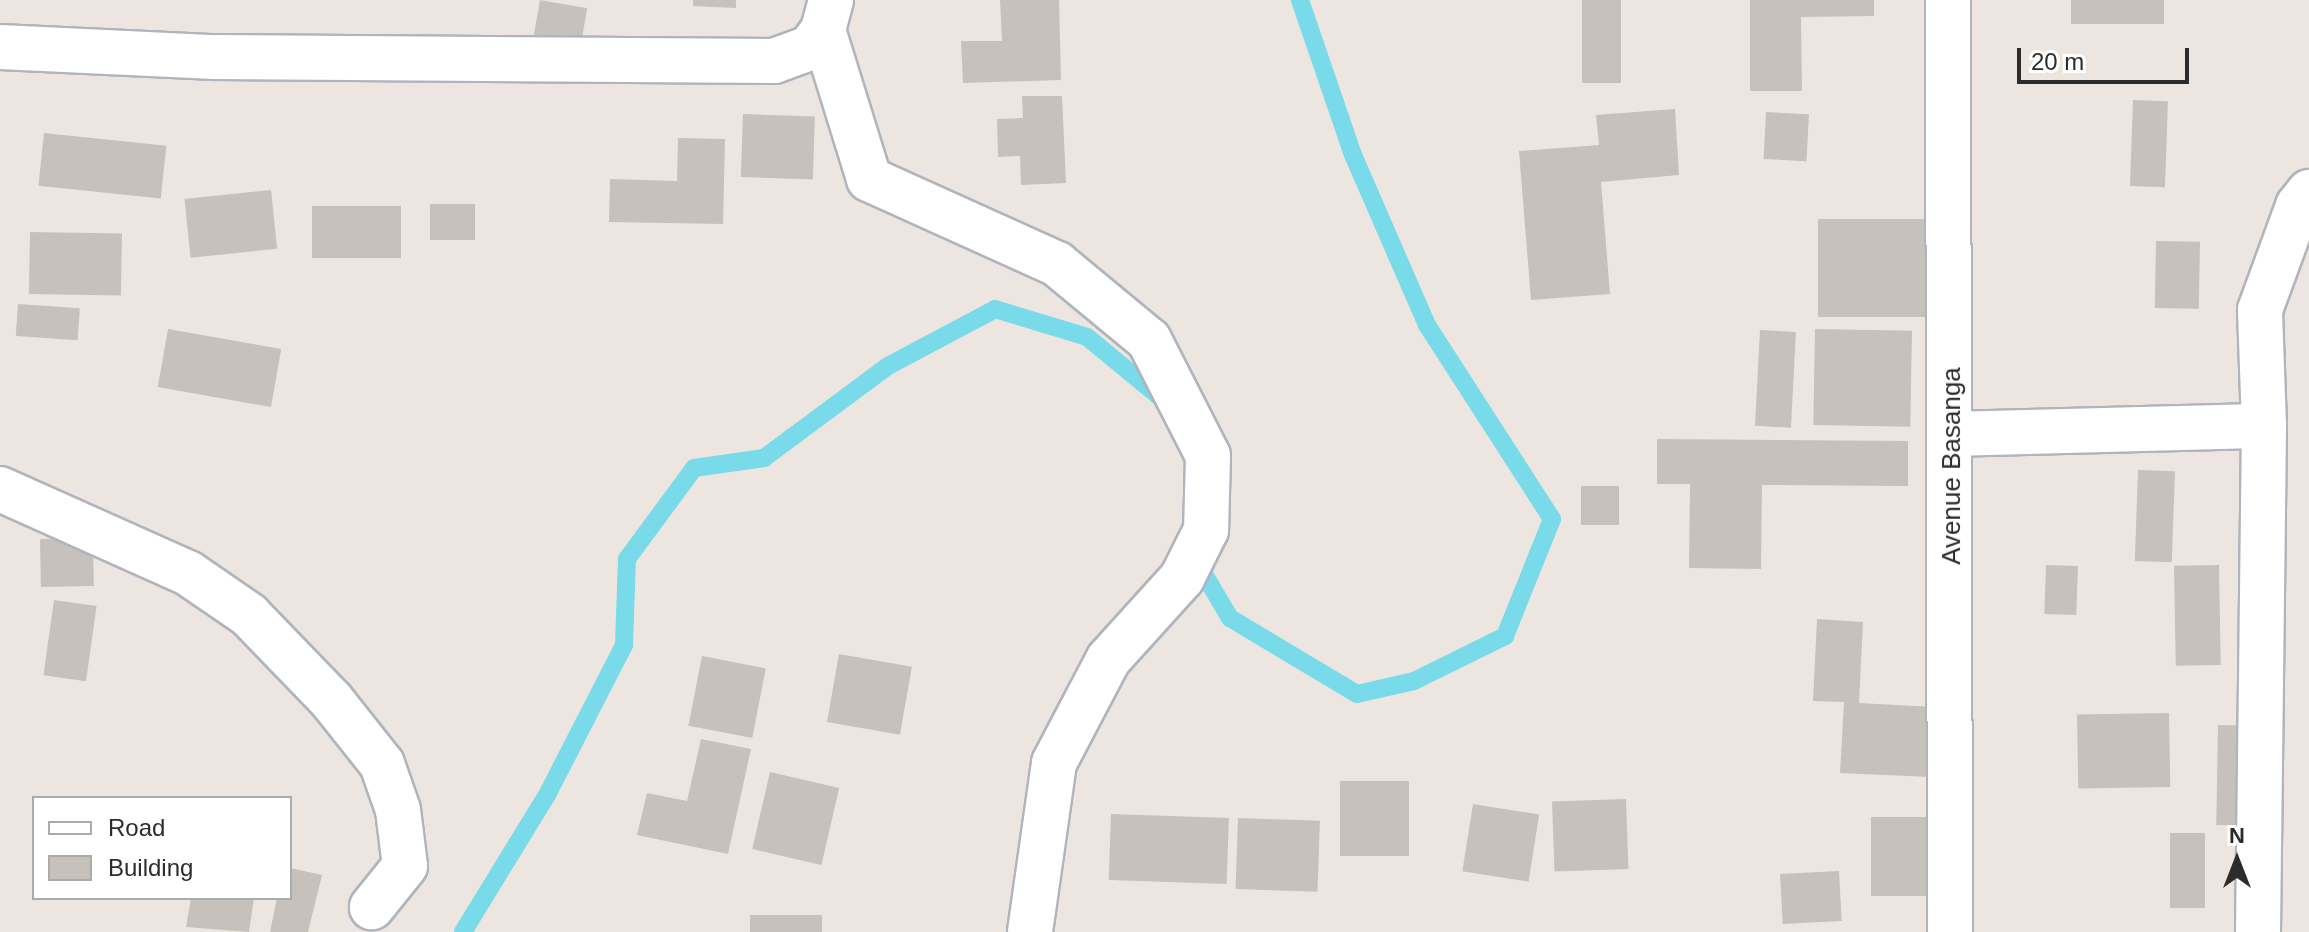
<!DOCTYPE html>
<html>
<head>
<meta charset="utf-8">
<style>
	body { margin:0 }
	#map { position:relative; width:2309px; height:932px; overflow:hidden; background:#ede6e0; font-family:Helvetica,sans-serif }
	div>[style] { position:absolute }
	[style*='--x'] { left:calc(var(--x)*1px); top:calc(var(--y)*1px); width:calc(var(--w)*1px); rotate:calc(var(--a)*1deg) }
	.stream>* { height:18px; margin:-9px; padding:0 9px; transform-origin:9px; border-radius:9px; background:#79dbe9 }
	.building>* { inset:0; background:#c6c1bb; transform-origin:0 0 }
	.roads { filter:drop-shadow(2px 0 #b0b4bc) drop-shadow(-2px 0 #b0b4bc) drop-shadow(0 2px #b0b4bc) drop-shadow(0 -2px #b0b4bc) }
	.minor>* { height:44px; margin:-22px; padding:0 22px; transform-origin:22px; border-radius:22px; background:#fff }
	span { translate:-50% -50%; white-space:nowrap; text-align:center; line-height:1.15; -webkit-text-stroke:6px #fff; paint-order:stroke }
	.street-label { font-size:26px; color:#2c2c2c }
	.legend { position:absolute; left:32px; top:796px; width:260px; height:104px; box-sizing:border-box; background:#fff; border:2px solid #ababab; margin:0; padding:10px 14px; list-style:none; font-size:24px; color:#2c2c2c }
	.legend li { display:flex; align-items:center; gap:16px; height:40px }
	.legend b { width:40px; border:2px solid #ababab }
	.north { position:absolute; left:2197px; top:820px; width:80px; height:80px; -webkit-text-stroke:6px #fff; paint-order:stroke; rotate:0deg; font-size:22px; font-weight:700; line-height:32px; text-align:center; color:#2c2c2c }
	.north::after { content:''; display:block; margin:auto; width:28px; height:36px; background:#2c2c2c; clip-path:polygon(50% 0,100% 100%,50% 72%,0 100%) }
	.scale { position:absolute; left:2017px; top:48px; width:172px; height:36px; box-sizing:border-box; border:4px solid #2c2c2c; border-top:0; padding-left:10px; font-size:24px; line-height:28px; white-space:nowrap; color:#2c2c2c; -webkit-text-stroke:6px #fff; paint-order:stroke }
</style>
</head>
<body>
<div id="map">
	<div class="stream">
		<i style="--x:1195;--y:559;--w:69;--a:59.3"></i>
		<i style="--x:1230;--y:618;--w:148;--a:30.9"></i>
		<i style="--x:1357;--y:694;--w:58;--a:-12.8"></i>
		<i style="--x:1414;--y:681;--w:102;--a:-26.3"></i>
		<i style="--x:1505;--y:636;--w:126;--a:-68.1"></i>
		<i style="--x:1552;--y:519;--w:231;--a:-122.8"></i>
		<i style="--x:1427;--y:325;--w:185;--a:-113.5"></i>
		<i style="--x:1353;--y:155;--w:164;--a:-108.9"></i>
		<i style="--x:463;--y:932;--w:161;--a:-58.5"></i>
		<i style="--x:547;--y:795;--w:169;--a:-62.8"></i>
		<i style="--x:624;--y:645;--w:86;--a:-88"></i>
		<i style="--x:627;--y:559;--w:113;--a:-53.6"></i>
		<i style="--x:694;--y:468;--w:71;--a:-8.1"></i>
		<i style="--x:764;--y:458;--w:154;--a:-36.6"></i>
		<i style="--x:888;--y:366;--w:121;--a:-28"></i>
		<i style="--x:995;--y:309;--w:96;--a:16.9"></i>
		<i style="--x:1087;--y:337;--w:102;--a:39.4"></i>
	</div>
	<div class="building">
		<i style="left:540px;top:0;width:48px;height:42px;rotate:10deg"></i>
		<i style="clip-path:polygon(693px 0,736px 0,736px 8px,693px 6px)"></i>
		<i style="clip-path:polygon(1000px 0,1059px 0,1061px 80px,963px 83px,961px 41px,1002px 41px)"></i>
		<i style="left:1582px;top:0;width:39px;height:83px"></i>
		<i style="clip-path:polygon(1750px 0,1874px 0,1874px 16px,1801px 17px,1802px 91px,1750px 91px)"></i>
		<i style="left:2071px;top:0;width:93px;height:24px"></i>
		<i style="clip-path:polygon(1022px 96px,1062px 96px,1066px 183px,1021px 185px,1020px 156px,998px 157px,997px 119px,1023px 118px)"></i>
		<i style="left:2133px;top:100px;width:35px;height:86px;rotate:2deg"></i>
		<i style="clip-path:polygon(1675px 109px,1679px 175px,1601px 182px,1610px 294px,1531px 300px,1519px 151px,1599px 145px,1596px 115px)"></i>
		<i style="left:1766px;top:112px;width:43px;height:47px;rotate:3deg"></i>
		<i style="left:743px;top:114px;width:72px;height:63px;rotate:2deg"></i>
		<i style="left:44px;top:133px;width:123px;height:53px;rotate:6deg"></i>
		<i style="clip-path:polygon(678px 138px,725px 139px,723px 224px,609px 222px,610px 179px,677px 181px)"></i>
		<i style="left:271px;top:190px;width:59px;height:87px;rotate:84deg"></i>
		<i style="left:430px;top:204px;width:45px;height:36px"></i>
		<i style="left:312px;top:206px;width:89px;height:52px"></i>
		<i style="left:1818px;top:219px;width:119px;height:98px"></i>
		<i style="left:30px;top:232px;width:92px;height:62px;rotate:1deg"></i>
		<i style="left:2156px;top:241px;width:44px;height:67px;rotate:1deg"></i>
		<i style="left:18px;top:304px;width:62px;height:32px;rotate:4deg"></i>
		<i style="left:168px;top:329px;width:115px;height:59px;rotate:10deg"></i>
		<i style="left:1815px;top:329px;width:97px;height:96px;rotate:1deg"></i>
		<i style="left:1760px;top:330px;width:36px;height:96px;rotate:3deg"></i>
		<i style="clip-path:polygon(1657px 439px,1908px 441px,1908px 486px,1762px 485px,1761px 569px,1689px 568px,1690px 484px,1657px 484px)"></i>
		<i style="left:2138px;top:470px;width:37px;height:91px;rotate:2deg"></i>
		<i style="left:1581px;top:486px;width:38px;height:39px"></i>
		<i style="left:93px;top:538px;width:48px;height:53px;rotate:89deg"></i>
		<i style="left:2046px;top:565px;width:32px;height:49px;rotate:2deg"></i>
		<i style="left:2219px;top:565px;width:100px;height:45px;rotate:89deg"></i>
		<i style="left:54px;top:600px;width:43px;height:76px;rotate:8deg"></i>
		<i style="clip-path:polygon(1817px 619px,1863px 622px,1859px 703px,1934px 707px,1931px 777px,1840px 773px,1844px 702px,1813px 701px)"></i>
		<i style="left:839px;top:654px;width:74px;height:69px;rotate:10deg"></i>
		<i style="left:702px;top:656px;width:65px;height:71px;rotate:11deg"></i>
		<i style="left:2169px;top:713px;width:74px;height:92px;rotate:89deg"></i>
		<i style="left:2218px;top:725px;width:42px;height:100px;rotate:1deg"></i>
		<i style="clip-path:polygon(701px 739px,751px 749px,728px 854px,637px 835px,647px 793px,687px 801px)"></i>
		<i style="left:770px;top:772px;width:71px;height:79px;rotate:13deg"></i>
		<i style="left:1340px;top:781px;width:69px;height:75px"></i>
		<i style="left:1626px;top:799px;width:70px;height:74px;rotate:88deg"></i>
		<i style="left:1473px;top:804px;width:67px;height:68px;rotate:9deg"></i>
		<i style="left:1111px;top:814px;width:118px;height:66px;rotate:2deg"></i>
		<i style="left:1926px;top:817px;width:79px;height:55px;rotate:90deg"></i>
		<i style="left:1238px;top:818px;width:82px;height:71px;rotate:2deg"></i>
		<i style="left:2170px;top:833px;width:35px;height:75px"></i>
		<i style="clip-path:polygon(290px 868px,322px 875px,308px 932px,270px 932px,277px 898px,290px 898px)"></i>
		<i style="left:1839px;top:871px;width:50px;height:59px;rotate:87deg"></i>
		<i style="clip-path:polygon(191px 898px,254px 898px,249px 932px,186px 927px)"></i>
		<i style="left:750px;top:915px;width:72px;height:17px"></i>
	</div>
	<div class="roads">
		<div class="minor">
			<i style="--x:1948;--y:0;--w:932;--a:89.88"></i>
			<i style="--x:823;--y:30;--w:156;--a:72.8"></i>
			<i style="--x:869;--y:179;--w:206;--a:24.3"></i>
			<i style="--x:1057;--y:264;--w:119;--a:39.6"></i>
			<i style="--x:1149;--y:340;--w:130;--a:63"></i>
			<i style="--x:1208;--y:456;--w:74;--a:91.5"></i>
			<i style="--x:1206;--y:530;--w:54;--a:116.6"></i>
			<i style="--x:1182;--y:578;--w:110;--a:132.1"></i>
			<i style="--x:1108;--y:660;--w:116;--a:117.7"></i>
			<i style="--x:1054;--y:763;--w:171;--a:98.1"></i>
			<i style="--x:0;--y:47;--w:215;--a:2.7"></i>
			<i style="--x:215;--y:57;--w:559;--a:0.41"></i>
			<i style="--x:774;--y:61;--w:38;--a:-20"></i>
			<i style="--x:810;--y:48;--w:22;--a:-54"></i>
			<i style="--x:823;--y:30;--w:31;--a:-75"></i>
			<i style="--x:1953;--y:434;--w:311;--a:-1.5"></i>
			<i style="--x:0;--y:489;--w:206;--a:24.1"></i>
			<i style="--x:188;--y:573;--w:74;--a:34.5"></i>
			<i style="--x:249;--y:615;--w:120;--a:46"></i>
			<i style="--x:332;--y:701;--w:80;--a:51.6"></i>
			<i style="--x:382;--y:764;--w:49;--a:70.8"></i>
			<i style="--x:398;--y:810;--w:56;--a:82.9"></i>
			<i style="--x:405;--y:866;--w:53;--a:128.8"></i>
			<i style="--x:2258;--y:932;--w:506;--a:-89.32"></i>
			<i style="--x:2264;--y:426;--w:116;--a:-92"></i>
			<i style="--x:2260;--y:310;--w:111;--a:-69.9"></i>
			<i style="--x:2298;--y:206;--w:18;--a:-52"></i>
		</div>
	</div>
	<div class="street-label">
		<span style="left:1952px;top:466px;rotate:-90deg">Avenue Basanga</span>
	</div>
	<ul class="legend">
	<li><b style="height:10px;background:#fff"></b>Road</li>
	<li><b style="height:22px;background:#c6c1bb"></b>Building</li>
	</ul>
	<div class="north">N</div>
	<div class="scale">20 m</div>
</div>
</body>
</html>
